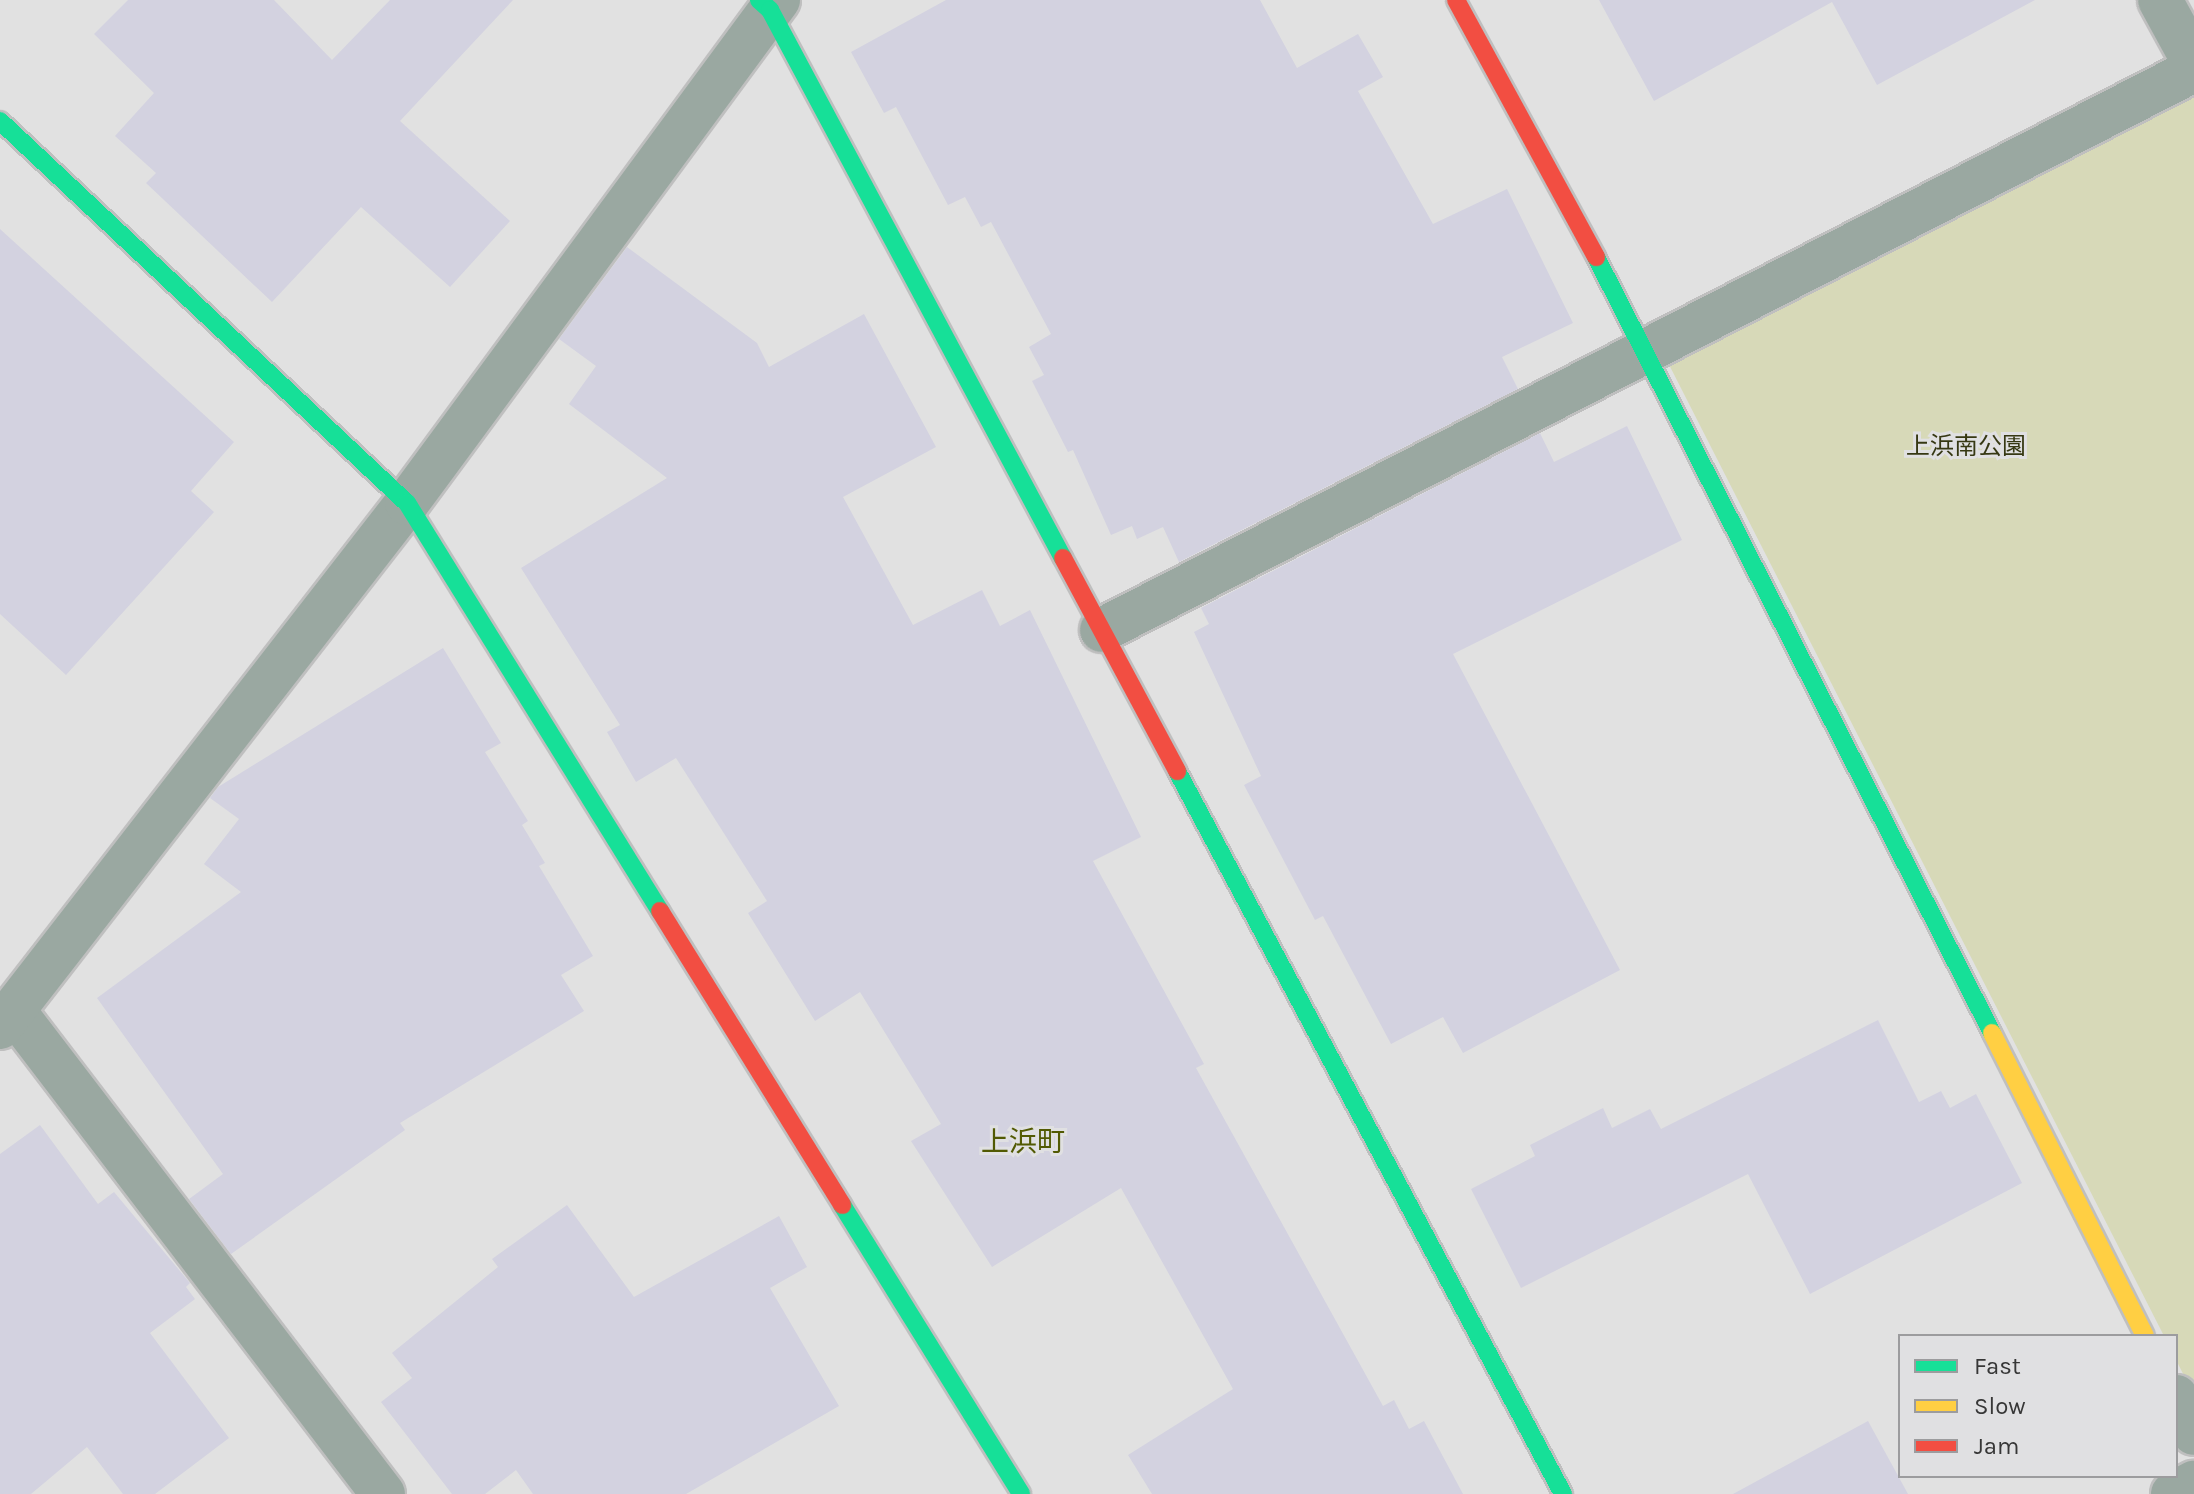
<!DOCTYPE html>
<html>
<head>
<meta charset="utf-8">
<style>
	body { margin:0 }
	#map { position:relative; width:2194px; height:1494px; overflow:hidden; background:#e1e1e1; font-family:Karla,"Noto Sans JP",sans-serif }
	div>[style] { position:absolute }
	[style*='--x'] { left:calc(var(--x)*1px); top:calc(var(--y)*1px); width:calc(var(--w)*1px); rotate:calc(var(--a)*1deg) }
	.green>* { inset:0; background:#d7d9b8 }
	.building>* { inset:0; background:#d3d2e0 }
	.roads { filter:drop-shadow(2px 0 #bfbfbf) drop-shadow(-2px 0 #bfbfbf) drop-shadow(0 2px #bfbfbf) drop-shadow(0 -2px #bfbfbf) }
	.street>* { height:44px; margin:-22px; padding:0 22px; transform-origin:22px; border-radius:22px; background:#9aa8a1 }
	.fast>* { height:18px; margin:-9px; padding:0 9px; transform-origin:9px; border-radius:9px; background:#16e098 }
	.slow>* { height:18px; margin:-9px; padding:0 9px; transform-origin:9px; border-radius:9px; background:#ffcf43 }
	.jam>* { height:18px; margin:-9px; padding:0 9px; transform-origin:9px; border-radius:9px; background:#f24e42 }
	span { translate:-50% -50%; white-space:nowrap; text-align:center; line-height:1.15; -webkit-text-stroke:6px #e0e0e2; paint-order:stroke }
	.park-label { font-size:24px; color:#363813 }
	.quarter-label { font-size:28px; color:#525a03 }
	.legend { position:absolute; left:1898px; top:1334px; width:280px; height:144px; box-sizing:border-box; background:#e0e0e2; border:2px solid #9c9c9e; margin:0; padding:10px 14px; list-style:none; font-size:24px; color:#373737 }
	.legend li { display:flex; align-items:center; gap:16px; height:40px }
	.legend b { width:40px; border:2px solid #9c9c9e }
</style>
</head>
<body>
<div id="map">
	<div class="green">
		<i style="clip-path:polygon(2187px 81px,2194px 96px,2194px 1395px,2176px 1360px,2176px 1336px,2164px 1336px,1659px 345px)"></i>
	</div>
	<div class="building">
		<i style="clip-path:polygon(128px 0,274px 0,332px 60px,390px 0,513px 0,400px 121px,510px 221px,450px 287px,361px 207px,272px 302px,146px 183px,156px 173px,115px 136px,154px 93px,94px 34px)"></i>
		<i style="clip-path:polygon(946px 0,1260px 0,1297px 68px,1358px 34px,1383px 77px,1358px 91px,1433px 224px,1507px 189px,1573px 323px,1502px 357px,1518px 389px,1179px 562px,1163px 527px,1137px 539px,1132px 526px,1111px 535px,1073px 450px,1068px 452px,1032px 381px,1044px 375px,1029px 347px,1051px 334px,991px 222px,981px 227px,965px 197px,948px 205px,896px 107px,884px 113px,851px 52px)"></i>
		<i style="clip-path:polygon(1599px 0,2035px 0,1877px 85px,1832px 2px,1654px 101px)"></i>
		<i style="clip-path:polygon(0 229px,234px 442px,191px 491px,214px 512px,66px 675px,0 614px)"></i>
		<i style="clip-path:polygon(627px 247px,757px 343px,769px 367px,864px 314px,936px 447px,843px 497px,913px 625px,982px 590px,1000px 626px,1030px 610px,1141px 837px,1093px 861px,1204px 1064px,1196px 1068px,1383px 1406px,1394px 1400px,1409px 1429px,1424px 1421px,1463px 1494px,1152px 1494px,1128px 1455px,1233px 1389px,1121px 1188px,992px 1267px,911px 1141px,941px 1124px,860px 992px,815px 1021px,748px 913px,767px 901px,676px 758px,636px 782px,607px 732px,620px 725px,521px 568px,667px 478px,569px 404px,596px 366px,559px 339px)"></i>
		<i style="clip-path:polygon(1627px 426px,1682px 540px,1453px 654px,1620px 970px,1463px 1053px,1443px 1017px,1391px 1044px,1323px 916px,1315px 920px,1244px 785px,1261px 776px,1194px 632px,1209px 624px,1201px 608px,1540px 433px,1554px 462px)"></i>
		<i style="clip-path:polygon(443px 648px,501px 743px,485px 752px,528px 821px,522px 825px,545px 863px,539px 866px,593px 956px,561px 975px,584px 1011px,400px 1123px,405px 1130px,231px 1254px,189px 1199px,223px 1174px,97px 998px,241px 892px,204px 864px,239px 819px,210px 798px,218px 787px)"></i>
		<i style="clip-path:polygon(1878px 1020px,1919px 1102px,1941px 1091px,1950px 1108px,1976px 1094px,2022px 1183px,1810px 1294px,1748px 1174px,1521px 1288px,1471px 1189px,1535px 1156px,1530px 1145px,1603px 1108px,1612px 1128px,1650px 1109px,1661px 1129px)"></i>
		<i style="clip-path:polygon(40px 1125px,98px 1204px,114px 1192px,190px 1283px,186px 1287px,195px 1299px,150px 1333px,229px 1438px,155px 1494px,123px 1494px,87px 1447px,31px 1494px,0 1494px,0 1154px)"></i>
		<i style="clip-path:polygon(567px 1205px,634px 1297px,779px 1216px,807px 1267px,770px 1288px,839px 1406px,686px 1494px,533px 1494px,516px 1470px,485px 1494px,452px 1494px,381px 1402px,412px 1378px,392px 1353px,498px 1267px,492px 1259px)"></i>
		<i style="clip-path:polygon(1868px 1421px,1908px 1494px,1733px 1494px)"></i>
	</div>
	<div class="roads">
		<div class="street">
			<i style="--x:2160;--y:0;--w:71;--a:61.3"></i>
			<i style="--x:1102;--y:630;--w:1227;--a:-27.15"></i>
			<i style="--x:13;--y:1010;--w:609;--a:52.6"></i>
			<i style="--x:0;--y:1027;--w:663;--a:-52.16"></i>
			<i style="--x:407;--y:503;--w:625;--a:-53.59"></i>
			<i style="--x:2176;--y:1397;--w:40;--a:63.4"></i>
			<i style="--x:2173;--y:1494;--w:24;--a:-28"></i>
		</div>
		<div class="fast">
			<i style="--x:759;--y:0;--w:15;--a:42"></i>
			<i style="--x:770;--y:10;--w:621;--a:61.87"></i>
			<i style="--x:0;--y:121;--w:558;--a:43.19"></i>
			<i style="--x:407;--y:503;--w:480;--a:58.2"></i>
			<i style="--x:1596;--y:257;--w:871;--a:62.96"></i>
			<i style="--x:1177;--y:771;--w:820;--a:61.9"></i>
			<i style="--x:842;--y:1205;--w:340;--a:58.2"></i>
		</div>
		<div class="slow">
			<i style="--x:1992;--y:1033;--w:339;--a:63.2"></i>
		</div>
		<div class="jam">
			<i style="--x:1456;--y:0;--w:293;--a:61.4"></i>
			<i style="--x:1063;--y:558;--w:242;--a:61.8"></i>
			<i style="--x:660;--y:911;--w:346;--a:58.2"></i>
		</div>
	</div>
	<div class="park-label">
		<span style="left:1966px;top:447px">上浜南公園</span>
	</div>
	<div class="quarter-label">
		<span style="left:1023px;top:1142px">上浜町</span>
	</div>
	<ul class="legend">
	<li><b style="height:10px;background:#16e098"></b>Fast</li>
	<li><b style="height:10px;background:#ffcf43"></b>Slow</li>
	<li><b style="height:10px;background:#f24e42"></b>Jam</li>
	</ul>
</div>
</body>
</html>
